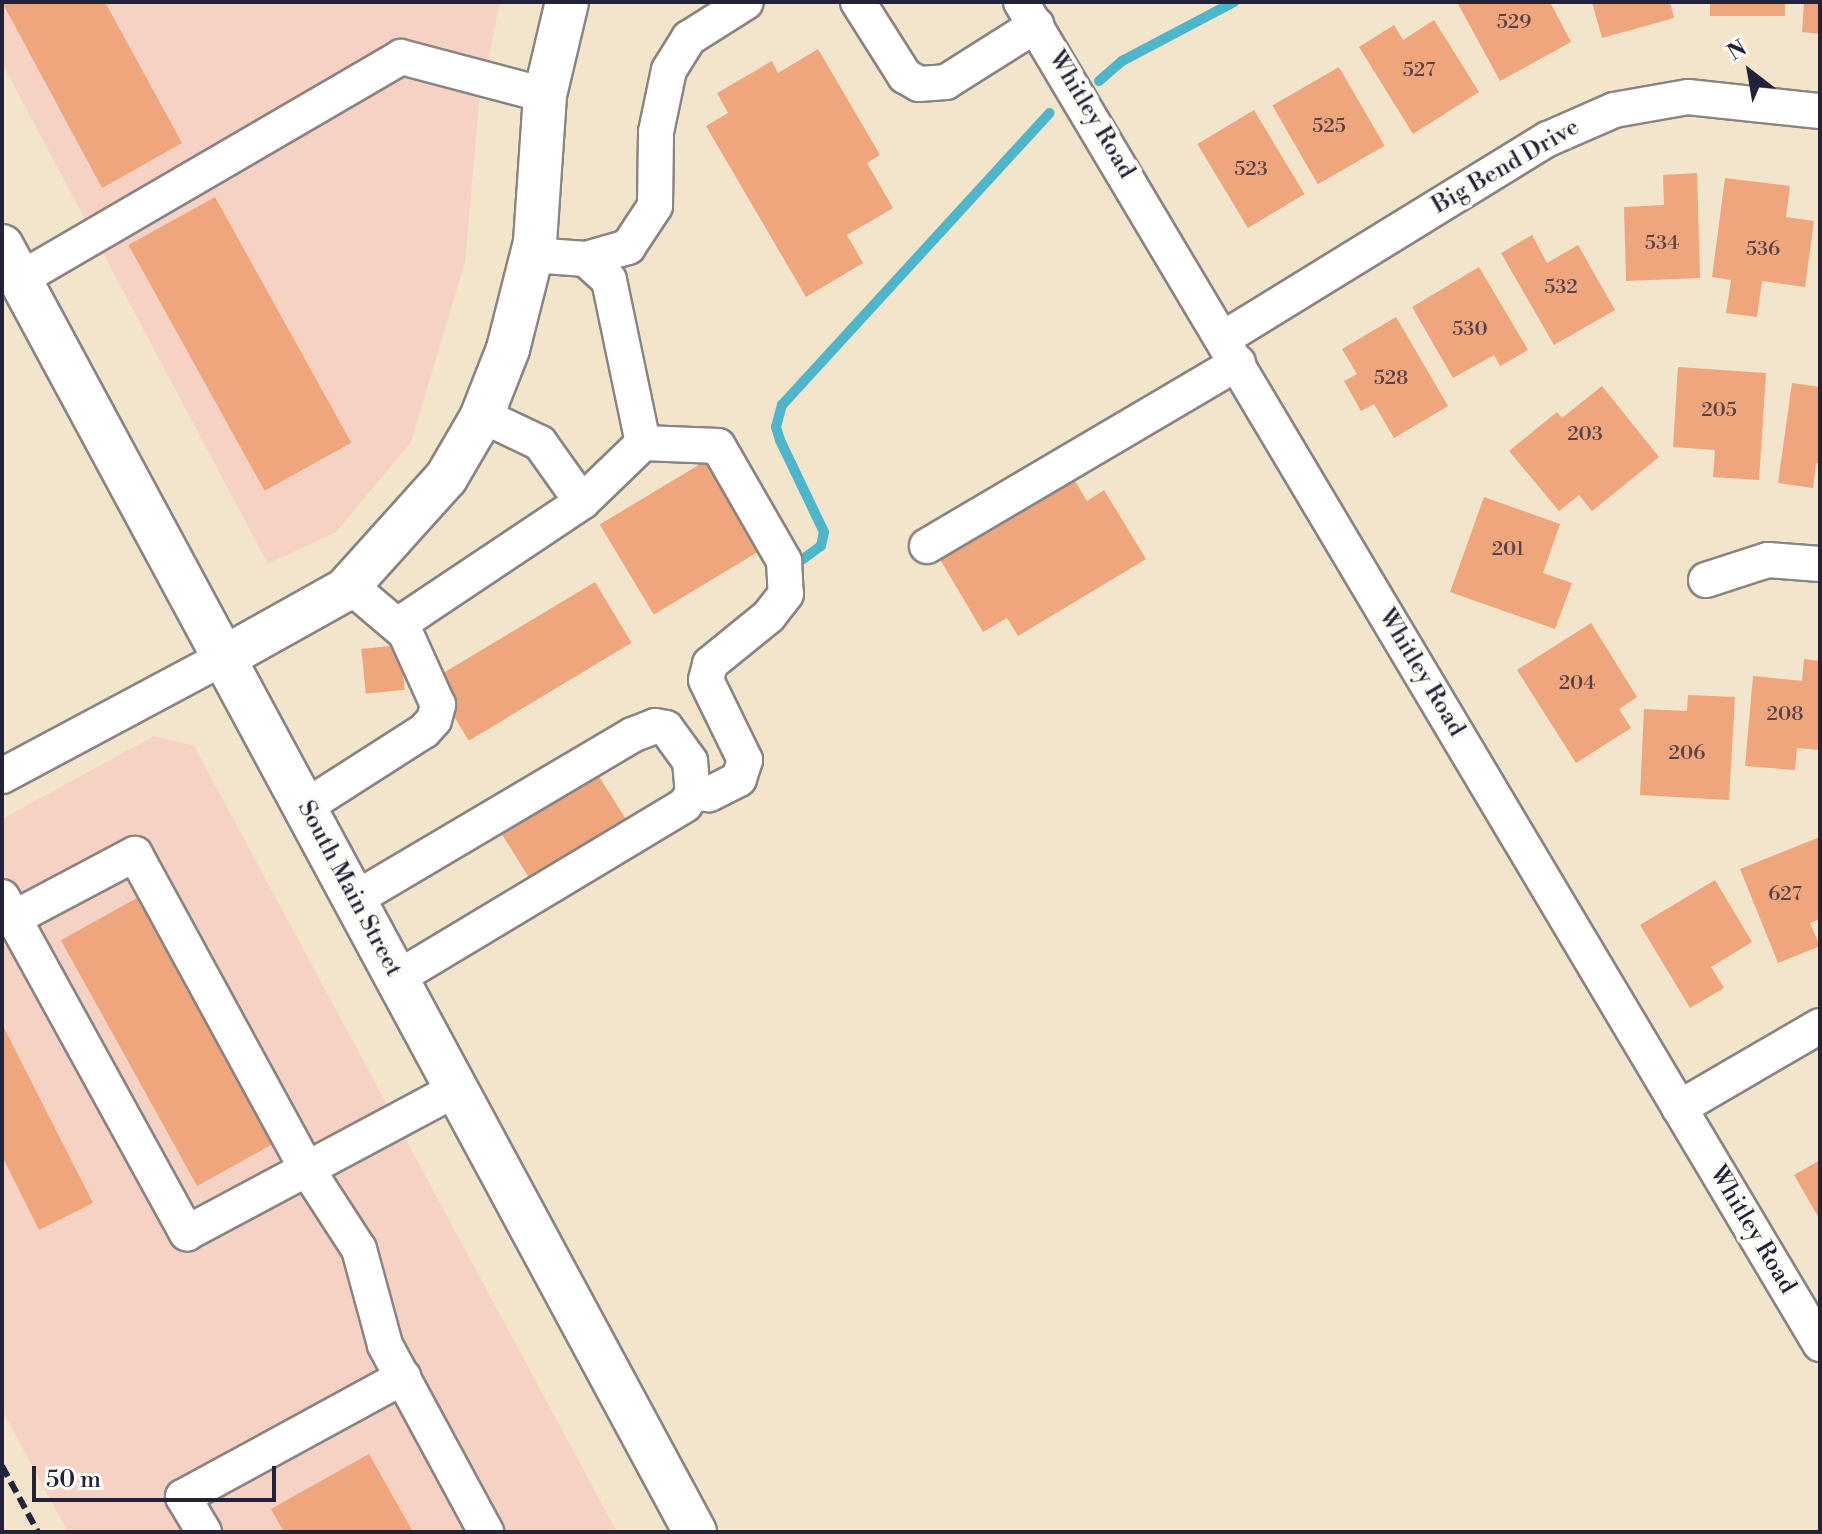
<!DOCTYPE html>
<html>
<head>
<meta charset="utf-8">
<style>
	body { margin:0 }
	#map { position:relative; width:1822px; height:1534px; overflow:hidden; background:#f2e5cb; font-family:"Libre Bodoni",serif }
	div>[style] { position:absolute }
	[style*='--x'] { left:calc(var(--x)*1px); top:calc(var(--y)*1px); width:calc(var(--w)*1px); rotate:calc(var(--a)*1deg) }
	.built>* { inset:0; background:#f6d2c4 }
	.stream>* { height:10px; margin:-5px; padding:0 5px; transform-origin:5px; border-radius:5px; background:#4db6cb }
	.building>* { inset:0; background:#efa67d; transform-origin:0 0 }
	.roads { filter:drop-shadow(2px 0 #8a8483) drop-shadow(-2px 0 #8a8483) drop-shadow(0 2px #8a8483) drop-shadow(0 -2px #8a8483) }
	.minor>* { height:34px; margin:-17px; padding:0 17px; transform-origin:17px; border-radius:17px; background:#fff }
	.major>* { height:42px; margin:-21px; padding:0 21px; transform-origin:21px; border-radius:21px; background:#fff }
	.rail>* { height:6px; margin-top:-3px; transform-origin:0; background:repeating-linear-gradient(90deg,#22223b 0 12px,transparent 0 18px) }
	span { translate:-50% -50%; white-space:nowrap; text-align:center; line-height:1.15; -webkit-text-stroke:8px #fdfcf7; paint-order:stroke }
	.number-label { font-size:20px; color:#55434c }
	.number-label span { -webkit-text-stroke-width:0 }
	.street-label { font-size:24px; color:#22223b }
	.frame { position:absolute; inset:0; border:4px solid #22223b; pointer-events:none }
	.north { position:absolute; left:1710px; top:32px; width:80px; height:80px; -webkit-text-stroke:6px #fdfcf7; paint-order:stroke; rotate:329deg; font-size:22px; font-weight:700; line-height:32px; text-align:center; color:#22223b }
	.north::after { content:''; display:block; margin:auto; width:28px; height:36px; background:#22223b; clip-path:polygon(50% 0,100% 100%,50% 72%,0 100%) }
	.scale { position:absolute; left:32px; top:1466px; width:244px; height:36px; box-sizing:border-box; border:4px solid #22223b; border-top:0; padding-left:10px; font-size:24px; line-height:28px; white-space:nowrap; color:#22223b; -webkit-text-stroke:6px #fdfcf7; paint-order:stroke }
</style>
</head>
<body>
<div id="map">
	<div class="built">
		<i style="clip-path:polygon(2px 2px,500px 2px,479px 104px,465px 262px,411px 442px,336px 532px,268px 564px,2px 63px)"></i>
		<i style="clip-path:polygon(154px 736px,194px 746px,617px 1532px,68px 1532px,2px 1410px,2px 819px)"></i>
	</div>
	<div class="stream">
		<i style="--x:1099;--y:81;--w:30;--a:-41"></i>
		<i style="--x:1122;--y:61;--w:127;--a:-27.8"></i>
		<i style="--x:803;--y:559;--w:22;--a:-36"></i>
		<i style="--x:821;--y:546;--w:14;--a:-78"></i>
		<i style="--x:824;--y:532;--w:102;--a:-115.6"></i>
		<i style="--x:780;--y:440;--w:14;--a:-107"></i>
		<i style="--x:776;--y:427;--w:23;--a:-75"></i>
		<i style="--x:782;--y:405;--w:396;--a:-47.5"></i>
	</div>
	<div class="building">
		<i style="clip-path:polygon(2px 2px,105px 2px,182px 143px,102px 188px)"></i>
		<i style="clip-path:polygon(1457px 2px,1550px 2px,1571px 42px,1500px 81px)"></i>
		<i style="clip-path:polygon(1592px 2px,1670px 2px,1674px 18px,1602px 38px)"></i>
		<i style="left:1710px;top:2px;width:75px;height:14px"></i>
		<i style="clip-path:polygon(1804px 2px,1820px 2px,1820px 34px,1802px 32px)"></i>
		<i style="clip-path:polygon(1434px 20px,1479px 92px,1413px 134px,1359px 47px,1394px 25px,1403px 40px)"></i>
		<i style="clip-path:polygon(818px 49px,880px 155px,867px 163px,893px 208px,847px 235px,863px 263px,806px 297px,706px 126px,728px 113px,717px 93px,772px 61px,778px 73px)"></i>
		<i style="left:1339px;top:67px;width:91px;height:77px;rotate:60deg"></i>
		<i style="left:1254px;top:110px;width:98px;height:66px;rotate:59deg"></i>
		<i style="clip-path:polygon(1697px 173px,1700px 278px,1626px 281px,1624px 207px,1664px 205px,1663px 175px)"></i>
		<i style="clip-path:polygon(1725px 178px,1790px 186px,1786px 217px,1814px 221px,1805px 287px,1762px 281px,1757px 317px,1726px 313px,1731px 280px,1712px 277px)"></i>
		<i style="left:215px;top:197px;width:281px;height:99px;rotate:61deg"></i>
		<i style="clip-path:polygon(1532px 235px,1547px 263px,1578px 245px,1615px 310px,1554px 345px,1501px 253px)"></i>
		<i style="clip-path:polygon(1479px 267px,1528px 350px,1500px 366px,1494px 355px,1453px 378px,1412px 307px)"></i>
		<i style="clip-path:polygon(1396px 317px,1448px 406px,1394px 438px,1374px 404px,1361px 411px,1344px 381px,1357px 374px,1342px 349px)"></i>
		<i style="clip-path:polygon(1678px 367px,1766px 373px,1759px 480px,1713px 477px,1715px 450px,1673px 447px)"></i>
		<i style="clip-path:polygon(1792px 383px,1820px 387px,1820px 464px,1816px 463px,1813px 488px,1778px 483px)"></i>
		<i style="clip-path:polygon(1602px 386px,1659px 457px,1592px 511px,1579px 495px,1559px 511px,1509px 451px,1557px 412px,1562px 418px)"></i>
		<i style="left:712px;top:457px;width:105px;height:131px;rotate:59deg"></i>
		<i style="clip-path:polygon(1072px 476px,1087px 501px,1104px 490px,1146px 559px,1018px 636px,1007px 618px,983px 632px,938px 556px)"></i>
		<i style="clip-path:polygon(1484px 497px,1560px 524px,1543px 573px,1572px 583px,1555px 629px,1450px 592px)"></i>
		<i style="left:595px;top:582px;width:71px;height:190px;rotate:59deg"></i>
		<i style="clip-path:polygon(1591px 623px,1637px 697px,1619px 709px,1631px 728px,1576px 763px,1517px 670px)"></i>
		<i style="left:400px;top:645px;width:45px;height:39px;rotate:84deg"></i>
		<i style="clip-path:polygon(1804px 659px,1820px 661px,1820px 750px,1797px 748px,1795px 770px,1745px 766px,1753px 676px,1802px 681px)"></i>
		<i style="clip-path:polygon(1688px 695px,1735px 697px,1729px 800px,1640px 795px,1644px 709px,1687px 711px)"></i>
		<i style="left:595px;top:770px;width:59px;height:113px;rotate:58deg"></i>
		<i style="clip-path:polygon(1820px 837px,1820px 919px,1810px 923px,1820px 946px,1778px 963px,1740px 869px)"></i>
		<i style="clip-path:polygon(1715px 880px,1752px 942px,1711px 967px,1724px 988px,1690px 1008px,1640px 925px)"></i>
		<i style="left:137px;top:898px;width:281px;height:87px;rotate:61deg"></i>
		<i style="clip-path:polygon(2px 1024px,93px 1203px,39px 1230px,2px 1156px)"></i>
		<i style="clip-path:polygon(1820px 1160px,1820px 1220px,1794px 1175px)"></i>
		<i style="clip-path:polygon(369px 1454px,413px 1532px,284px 1532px,271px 1509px)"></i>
	</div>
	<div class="roads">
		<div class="minor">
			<i style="--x:858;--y:2;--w:88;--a:57.6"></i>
			<i style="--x:905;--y:76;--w:16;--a:30"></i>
			<i style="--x:919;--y:84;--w:27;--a:-4"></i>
			<i style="--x:946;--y:82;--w:107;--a:-32.3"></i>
			<i style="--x:1021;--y:2;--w:1562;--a:59.23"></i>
			<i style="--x:586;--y:259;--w:44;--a:-15.9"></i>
			<i style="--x:628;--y:247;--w:49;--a:-56.6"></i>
			<i style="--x:655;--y:206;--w:74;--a:-89.2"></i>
			<i style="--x:656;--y:132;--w:63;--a:-78.2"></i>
			<i style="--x:669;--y:70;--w:38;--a:-58"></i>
			<i style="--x:689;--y:38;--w:67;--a:-32.3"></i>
			<i style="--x:20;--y:279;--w:441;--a:-30.2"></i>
			<i style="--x:401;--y:57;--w:149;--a:14.8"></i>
			<i style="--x:1224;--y:338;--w:380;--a:-31.6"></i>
			<i style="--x:1548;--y:139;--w:72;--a:-23.7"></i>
			<i style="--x:1614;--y:110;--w:75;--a:-10"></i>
			<i style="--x:1688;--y:97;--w:133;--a:6.1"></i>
			<i style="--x:481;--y:415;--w:65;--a:25.4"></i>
			<i style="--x:540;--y:443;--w:72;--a:54.6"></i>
			<i style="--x:643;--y:443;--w:75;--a:2.3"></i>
			<i style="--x:718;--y:446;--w:133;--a:60.1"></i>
			<i style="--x:784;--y:561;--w:33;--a:87"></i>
			<i style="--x:786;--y:594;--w:28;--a:128"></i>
			<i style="--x:769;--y:616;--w:76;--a:140.9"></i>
			<i style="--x:710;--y:664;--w:16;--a:104"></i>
			<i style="--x:706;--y:680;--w:89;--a:64"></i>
			<i style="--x:745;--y:760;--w:20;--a:108"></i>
			<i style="--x:739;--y:779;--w:34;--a:153"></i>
			<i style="--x:709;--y:794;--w:16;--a:-176"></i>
			<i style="--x:927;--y:546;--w:361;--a:-30.5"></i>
			<i style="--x:1706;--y:580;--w:65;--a:-17.9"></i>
			<i style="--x:1768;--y:560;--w:52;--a:4.4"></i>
			<i style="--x:349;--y:585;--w:70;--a:40.3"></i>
			<i style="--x:2;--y:776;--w:253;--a:-28.1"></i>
			<i style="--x:305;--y:807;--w:141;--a:-32.6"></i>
			<i style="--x:424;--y:731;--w:15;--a:-48"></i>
			<i style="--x:434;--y:720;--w:16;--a:-75"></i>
			<i style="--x:438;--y:705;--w:90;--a:-114.3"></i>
			<i style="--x:401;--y:623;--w:218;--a:-33.8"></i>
			<i style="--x:582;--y:502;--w:85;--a:-44"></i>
			<i style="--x:643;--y:443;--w:167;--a:-101.8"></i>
			<i style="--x:609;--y:280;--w:31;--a:-138"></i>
			<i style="--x:586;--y:259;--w:55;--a:-175.8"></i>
			<i style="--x:2;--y:897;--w:384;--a:61.2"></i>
			<i style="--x:187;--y:1233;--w:306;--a:-28.1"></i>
			<i style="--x:355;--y:899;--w:322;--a:-30.6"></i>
			<i style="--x:632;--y:735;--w:25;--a:-21"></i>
			<i style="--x:655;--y:726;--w:11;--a:10"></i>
			<i style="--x:666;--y:728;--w:41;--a:54"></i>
			<i style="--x:690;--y:761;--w:32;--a:85"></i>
			<i style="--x:693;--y:793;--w:14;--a:124"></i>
			<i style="--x:685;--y:805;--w:336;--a:149"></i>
			<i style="--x:14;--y:918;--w:137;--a:-27.9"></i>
			<i style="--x:135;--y:854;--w:359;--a:61.4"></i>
			<i style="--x:307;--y:1169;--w:95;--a:57"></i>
			<i style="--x:359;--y:1249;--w:99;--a:74.8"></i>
			<i style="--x:385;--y:1345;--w:213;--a:61.6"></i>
			<i style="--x:1679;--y:1108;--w:163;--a:-30.2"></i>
			<i style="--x:204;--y:1532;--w:41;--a:-121"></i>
			<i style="--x:183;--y:1497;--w:251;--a:-28.6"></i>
		</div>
		<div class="major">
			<i style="--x:2;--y:246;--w:1461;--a:61.68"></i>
			<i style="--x:225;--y:657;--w:137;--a:-29.2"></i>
			<i style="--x:345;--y:590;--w:151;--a:-48"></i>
			<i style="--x:446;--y:478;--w:69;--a:-59.7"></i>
			<i style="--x:481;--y:418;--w:74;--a:-68.6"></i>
			<i style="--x:508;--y:349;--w:110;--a:-75.8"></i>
			<i style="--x:535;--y:242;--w:147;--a:-86.1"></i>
			<i style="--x:545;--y:95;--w:96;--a:-76.7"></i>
		</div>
	</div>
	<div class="rail">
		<i style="--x:2;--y:1466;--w:75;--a:61.4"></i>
	</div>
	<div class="number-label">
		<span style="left:1514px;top:22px">529</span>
		<span style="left:1419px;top:70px">527</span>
		<span style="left:1329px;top:126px">525</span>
		<span style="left:1251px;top:169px">523</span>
		<span style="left:1662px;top:243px">534</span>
		<span style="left:1763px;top:249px">536</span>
		<span style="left:1561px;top:287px">532</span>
		<span style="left:1470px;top:329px">530</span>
		<span style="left:1391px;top:378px">528</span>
		<span style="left:1719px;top:410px">205</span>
		<span style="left:1585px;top:434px">203</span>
		<span style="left:1508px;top:549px">201</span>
		<span style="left:1577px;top:683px">204</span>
		<span style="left:1785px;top:714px">208</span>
		<span style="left:1687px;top:753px">206</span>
		<span style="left:1785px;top:894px">627</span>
	</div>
	<div class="street-label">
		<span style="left:1091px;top:115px;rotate:59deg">Whitley Road</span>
		<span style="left:1506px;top:167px;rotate:-30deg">Big Bend Drive</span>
		<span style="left:1421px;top:673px;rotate:59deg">Whitley Road</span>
		<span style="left:349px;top:889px;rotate:62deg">South Main Street</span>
		<span style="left:1752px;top:1230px;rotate:59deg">Whitley Road</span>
	</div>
	<div class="frame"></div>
	<div class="north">N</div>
	<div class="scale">50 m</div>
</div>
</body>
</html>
